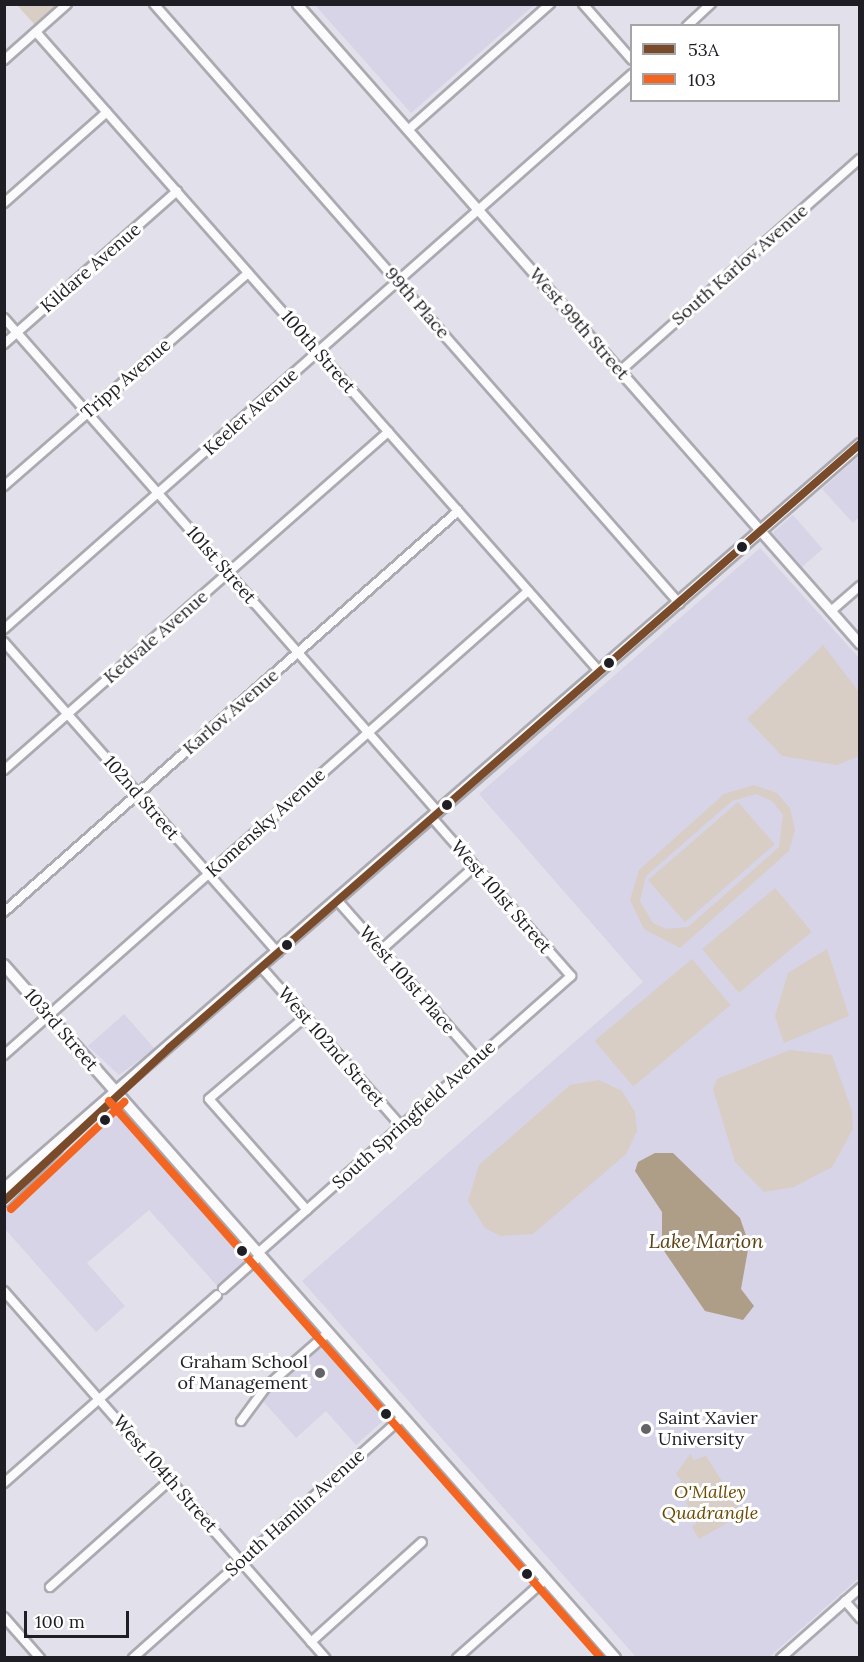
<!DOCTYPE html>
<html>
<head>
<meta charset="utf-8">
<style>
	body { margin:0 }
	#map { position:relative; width:864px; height:1662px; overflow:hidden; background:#e2e0ea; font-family:Lora,serif }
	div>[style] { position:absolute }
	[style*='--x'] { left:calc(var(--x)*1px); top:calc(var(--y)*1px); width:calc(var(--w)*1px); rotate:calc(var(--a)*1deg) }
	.built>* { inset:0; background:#d6d4e6; transform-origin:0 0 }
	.green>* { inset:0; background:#d8cec5; transform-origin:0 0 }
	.water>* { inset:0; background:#ae9d87 }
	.roads { filter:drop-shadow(2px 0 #abaab1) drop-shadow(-2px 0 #abaab1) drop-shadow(0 2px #abaab1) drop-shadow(0 -2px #abaab1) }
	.minor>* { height:8px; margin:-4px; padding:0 4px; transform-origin:4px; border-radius:4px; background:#fbfafc }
	.tertiary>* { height:9px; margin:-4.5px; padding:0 4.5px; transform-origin:4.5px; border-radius:4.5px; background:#fbfafc }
	.secondary>* { height:10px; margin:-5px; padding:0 5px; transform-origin:5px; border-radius:5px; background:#fbfafc }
	.bus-1>* { height:8px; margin:-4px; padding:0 4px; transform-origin:4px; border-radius:4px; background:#7a4b2a }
	.bus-2>* { height:8px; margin:-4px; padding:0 4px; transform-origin:4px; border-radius:4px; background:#f26522 }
	.dots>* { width:16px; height:16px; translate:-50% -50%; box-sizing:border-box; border:3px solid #fff; border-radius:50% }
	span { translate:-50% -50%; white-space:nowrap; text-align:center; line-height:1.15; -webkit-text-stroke:6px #fff; paint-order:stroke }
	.street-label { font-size:18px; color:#1e1e24 }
	.poi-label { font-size:18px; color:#1e1e24 }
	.right { translate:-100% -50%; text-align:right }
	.left { translate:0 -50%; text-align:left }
	.park-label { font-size:18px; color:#6b4a03; font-style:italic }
	.water-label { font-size:20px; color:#5c4214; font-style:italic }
	.frame { position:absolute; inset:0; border:6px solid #1e1e24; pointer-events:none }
	.legend { position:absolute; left:630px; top:24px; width:210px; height:78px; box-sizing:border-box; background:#fff; border:2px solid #a5a5a7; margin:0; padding:8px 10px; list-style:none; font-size:18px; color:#1e1e24 }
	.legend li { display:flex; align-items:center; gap:12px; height:30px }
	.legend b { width:30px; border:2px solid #a5a5a7 }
	.scale { position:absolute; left:24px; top:1611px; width:105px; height:27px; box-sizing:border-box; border:3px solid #1e1e24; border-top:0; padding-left:8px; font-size:18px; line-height:21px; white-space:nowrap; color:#1e1e24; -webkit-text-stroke:4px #fff; paint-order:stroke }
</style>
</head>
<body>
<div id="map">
	<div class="built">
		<i style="clip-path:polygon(315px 5px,534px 5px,411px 113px)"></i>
		<i style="clip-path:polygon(859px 456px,859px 517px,853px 523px,822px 489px)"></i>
		<i style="left:793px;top:515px;width:45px;height:27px;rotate:49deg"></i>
		<i style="clip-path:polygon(760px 548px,859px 658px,859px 1578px,769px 1657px,636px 1657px,302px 1281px,643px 982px,479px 794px)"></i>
		<i style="clip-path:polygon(124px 1014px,155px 1049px,119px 1075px,88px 1046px)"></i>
		<i style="clip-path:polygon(117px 1110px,250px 1264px,220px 1289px,149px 1210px,87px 1263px,125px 1306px,96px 1332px,5px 1229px,4px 1211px)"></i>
		<i style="clip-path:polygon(323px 1346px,386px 1418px,356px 1445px,326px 1411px,296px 1438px,262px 1400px)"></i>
	</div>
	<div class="green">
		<i style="clip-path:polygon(17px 5px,58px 5px,35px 25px)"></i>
		<i style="clip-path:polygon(823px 645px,859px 692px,859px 756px,837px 765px,782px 756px,747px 719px)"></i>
		<i style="clip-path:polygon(evenodd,754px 785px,777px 793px,790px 808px,795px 830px,789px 851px,680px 948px,644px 929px,630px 900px,639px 870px,724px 794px,754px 785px,756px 794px,772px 801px,783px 815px,779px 847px,688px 927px,666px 929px,653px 923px,640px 901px,646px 876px,732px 801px,756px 794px)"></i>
		<i style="left:738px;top:802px;width:56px;height:119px;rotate:49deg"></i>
		<i style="left:775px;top:888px;width:57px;height:95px;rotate:50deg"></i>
		<i style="clip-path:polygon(827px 949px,849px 1016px,784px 1043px,775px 1016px,788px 973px)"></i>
		<i style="left:692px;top:959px;width:60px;height:127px;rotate:50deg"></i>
		<i style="clip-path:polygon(790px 1050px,832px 1055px,852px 1111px,853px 1129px,832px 1167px,794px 1187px,764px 1192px,735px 1162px,713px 1089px,717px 1079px)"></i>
		<i style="clip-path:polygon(599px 1080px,622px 1091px,635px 1112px,637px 1131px,626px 1154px,533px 1234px,501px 1236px,485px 1228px,468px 1201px,479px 1165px,570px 1085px)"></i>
		<i style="clip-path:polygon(690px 1454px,694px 1460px,706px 1456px,743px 1514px,699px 1539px,692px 1527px,699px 1520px,686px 1503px,691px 1497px,673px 1488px,682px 1481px,676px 1474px)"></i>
	</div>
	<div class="water">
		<i style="clip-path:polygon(655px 1153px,673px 1153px,740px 1218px,749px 1244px,741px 1289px,754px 1306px,743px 1320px,705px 1311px,662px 1248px,662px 1212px,635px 1171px,638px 1162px)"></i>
	</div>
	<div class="roads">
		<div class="minor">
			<i style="--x:154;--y:4;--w:797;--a:48.77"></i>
			<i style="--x:583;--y:4;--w:74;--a:48.8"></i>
			<i style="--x:687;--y:26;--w:33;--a:-43"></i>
			<i style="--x:36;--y:32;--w:852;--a:48.62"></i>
			<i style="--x:4;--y:60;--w:84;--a:-41.6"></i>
			<i style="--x:408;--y:130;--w:190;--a:-41.6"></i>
			<i style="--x:4;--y:203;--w:137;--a:-41.5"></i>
			<i style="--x:4;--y:318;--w:658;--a:48.7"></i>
			<i style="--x:4;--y:344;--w:231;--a:-41.5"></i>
			<i style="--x:620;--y:371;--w:320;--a:-41.5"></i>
			<i style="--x:4;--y:486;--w:324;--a:-41.1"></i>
			<i style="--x:831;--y:611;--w:38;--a:-41"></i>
			<i style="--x:4;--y:629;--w:838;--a:-41.47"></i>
			<i style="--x:4;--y:642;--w:414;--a:48.6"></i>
			<i style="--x:4;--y:770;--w:512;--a:-41.35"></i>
			<i style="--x:337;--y:900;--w:212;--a:48.6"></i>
			<i style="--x:4;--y:912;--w:606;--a:-41.45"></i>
			<i style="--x:381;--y:950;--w:125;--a:-41.7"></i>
			<i style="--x:261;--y:967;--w:212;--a:48.6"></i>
			<i style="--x:305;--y:1017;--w:126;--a:139.5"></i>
			<i style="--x:209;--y:1099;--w:148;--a:48.6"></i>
			<i style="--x:4;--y:1055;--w:700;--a:-41.52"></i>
			<i style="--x:258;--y:1253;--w:418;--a:-41.5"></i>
			<i style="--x:571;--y:976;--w:210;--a:-131.3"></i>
			<i style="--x:223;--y:1289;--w:50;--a:-41.7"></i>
			<i style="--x:4;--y:1291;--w:488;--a:48.8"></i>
			<i style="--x:241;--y:1421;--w:42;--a:-53.7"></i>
			<i style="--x:266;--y:1387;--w:82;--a:-41.1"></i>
			<i style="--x:4;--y:1483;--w:284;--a:-41.4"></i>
			<i style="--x:50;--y:1587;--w:161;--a:-41.7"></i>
			<i style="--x:845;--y:1601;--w:23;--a:49"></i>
			<i style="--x:4;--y:1617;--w:55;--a:48.7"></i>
			<i style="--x:311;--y:1642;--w:149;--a:-42"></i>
			<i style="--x:133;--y:1658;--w:362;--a:-41.8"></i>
			<i style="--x:457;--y:1658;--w:119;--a:-41.6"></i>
			<i style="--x:781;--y:1658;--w:106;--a:-41.5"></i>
		</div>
		<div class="tertiary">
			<i style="--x:297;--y:4;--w:852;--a:48.66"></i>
		</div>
		<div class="secondary">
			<i style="--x:4;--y:965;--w:924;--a:48.6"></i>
			<i style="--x:4;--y:1189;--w:1135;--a:-41.03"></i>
			<i style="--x:4;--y:1201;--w:75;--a:-45"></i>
		</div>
	</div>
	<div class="bus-1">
		<i style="--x:4;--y:1201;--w:225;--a:-42.8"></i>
		<i style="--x:169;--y:1048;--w:918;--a:-41.16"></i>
	</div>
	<div class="bus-2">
		<i style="--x:109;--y:1101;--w:743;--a:48.55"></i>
		<i style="--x:11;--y:1209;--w:156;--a:-43.4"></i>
	</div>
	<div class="dots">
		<i style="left:742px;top:547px;background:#1e1e24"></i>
		<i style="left:609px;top:663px;background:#1e1e24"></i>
		<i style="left:447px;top:805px;background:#1e1e24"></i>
		<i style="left:287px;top:945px;background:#1e1e24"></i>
		<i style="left:105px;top:1120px;background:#1e1e24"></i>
		<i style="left:242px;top:1251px;background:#1e1e24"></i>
		<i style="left:320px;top:1373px;background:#636269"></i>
		<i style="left:386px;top:1414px;background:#1e1e24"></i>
		<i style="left:646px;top:1429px;background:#636269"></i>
		<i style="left:527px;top:1574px;background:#1e1e24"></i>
	</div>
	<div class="street-label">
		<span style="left:740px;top:265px;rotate:-41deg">South Karlov Avenue</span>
		<span style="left:91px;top:268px;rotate:-41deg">Kildare Avenue</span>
		<span style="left:417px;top:303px;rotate:49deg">99th Place</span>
		<span style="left:579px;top:324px;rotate:49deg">West 99th Street</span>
		<span style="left:318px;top:352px;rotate:49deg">100th Street</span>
		<span style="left:126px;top:379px;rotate:-41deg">Tripp Avenue</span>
		<span style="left:251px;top:412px;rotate:-42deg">Keeler Avenue</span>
		<span style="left:221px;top:565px;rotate:49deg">101st Street</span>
		<span style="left:156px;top:637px;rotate:-41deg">Kedvale Avenue</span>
		<span style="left:231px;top:712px;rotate:-41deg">Karlov Avenue</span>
		<span style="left:141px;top:798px;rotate:49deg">102nd Street</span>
		<span style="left:266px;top:823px;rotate:-42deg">Komensky Avenue</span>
		<span style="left:501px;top:897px;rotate:49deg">West 101st Street</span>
		<span style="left:407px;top:980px;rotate:49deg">West 101st Place</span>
		<span style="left:61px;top:1030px;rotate:49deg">103rd Street</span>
		<span style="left:331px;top:1047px;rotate:49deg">West 102nd Street</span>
		<span style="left:414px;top:1115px;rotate:-42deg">South Springfield Avenue</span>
		<span style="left:165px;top:1474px;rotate:49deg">West 104th Street</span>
		<span style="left:295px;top:1513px;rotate:-42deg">South Hamlin Avenue</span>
	</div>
	<div class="poi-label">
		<span class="right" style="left:308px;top:1373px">Graham School<br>of Management</span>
		<span class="left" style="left:658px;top:1429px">Saint Xavier<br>University</span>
	</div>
	<div class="park-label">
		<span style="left:710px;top:1503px">O'Malley<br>Quadrangle</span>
	</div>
	<div class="water-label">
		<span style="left:706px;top:1240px">Lake Marion</span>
	</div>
	<div class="frame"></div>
	<ul class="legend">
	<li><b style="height:8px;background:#7a4b2a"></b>53A</li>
	<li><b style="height:8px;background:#f26522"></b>103</li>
	</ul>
	<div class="scale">100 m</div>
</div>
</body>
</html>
